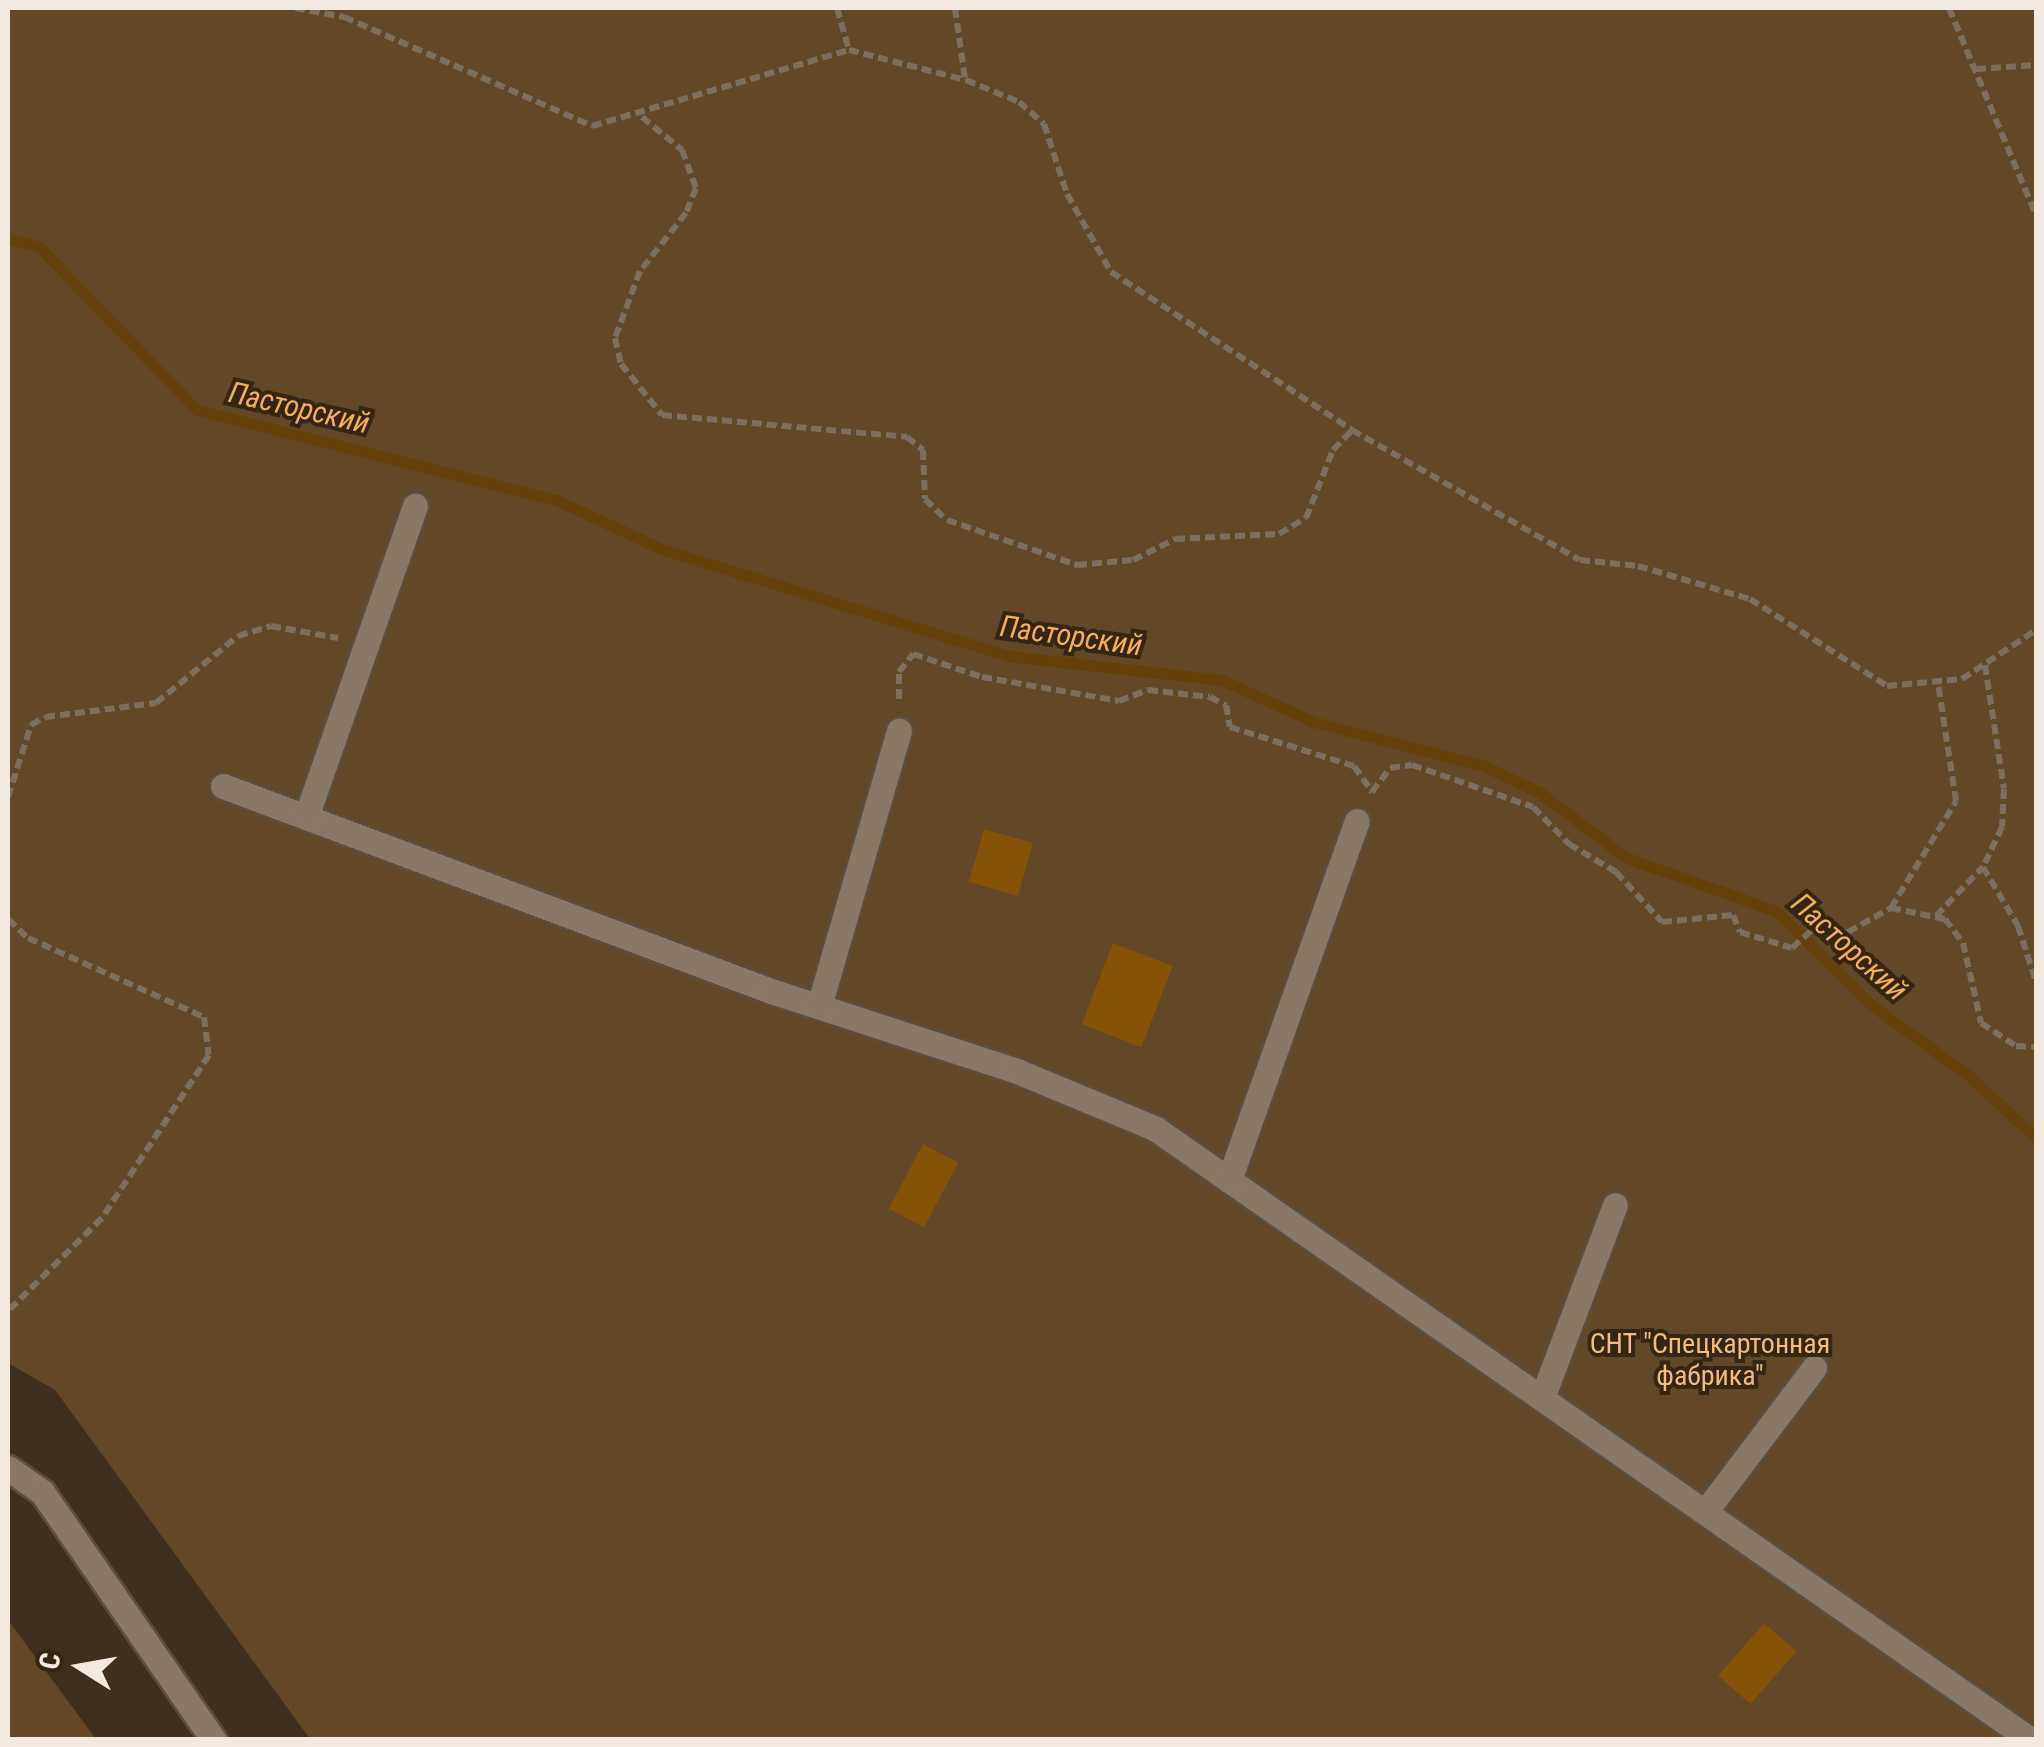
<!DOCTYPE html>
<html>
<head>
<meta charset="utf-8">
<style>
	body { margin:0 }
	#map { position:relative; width:2044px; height:1747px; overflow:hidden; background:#3e2f1e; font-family:"Roboto Condensed",sans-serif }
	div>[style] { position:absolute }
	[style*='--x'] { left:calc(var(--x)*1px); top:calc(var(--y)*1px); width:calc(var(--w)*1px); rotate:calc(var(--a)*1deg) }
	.green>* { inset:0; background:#634726 }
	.stream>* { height:11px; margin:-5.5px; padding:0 5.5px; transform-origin:5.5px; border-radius:5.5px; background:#66400b }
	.building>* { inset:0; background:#845308; transform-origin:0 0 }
	.path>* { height:6px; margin-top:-3px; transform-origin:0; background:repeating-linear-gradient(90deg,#7c6f60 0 10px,transparent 0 15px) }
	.roads { filter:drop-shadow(2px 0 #5b4e3f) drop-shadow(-2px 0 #5b4e3f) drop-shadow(0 2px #5b4e3f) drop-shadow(0 -2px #5b4e3f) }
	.minor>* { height:25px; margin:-12.5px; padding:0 12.5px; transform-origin:12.5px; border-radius:12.5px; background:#897865 }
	span { translate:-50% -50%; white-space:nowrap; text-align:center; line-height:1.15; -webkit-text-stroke:8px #342514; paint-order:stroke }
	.park-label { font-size:28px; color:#f5bc7a }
	.water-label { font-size:30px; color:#f6af57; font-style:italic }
	.frame { position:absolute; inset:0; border:10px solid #f3e9de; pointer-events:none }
	.north { position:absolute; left:30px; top:1617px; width:100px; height:100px; -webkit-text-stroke:8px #342514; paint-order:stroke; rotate:281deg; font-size:28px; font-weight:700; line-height:40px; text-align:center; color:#f3e9de }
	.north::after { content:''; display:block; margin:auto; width:35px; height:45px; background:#f3e9de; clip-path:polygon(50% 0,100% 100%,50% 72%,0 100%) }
</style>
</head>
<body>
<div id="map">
	<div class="green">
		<i style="clip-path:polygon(8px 8px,2036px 8px,2036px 1739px,310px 1739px,55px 1390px,8px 1363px)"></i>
		<i style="clip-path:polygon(8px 1620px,96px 1739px,8px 1739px)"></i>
	</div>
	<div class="stream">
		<i style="--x:8;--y:239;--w:32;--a:14"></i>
		<i style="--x:39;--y:247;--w:227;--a:45.9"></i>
		<i style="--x:197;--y:410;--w:370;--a:14.1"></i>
		<i style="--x:556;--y:500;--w:119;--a:24.8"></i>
		<i style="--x:664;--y:550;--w:360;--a:17.1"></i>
		<i style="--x:1008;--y:656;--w:215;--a:6.4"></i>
		<i style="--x:1222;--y:680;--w:101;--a:24.5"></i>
		<i style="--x:1314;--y:722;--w:176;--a:14.5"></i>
		<i style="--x:1484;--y:766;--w:61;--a:25.3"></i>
		<i style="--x:1539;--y:792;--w:110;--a:36.9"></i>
		<i style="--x:1627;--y:858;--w:158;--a:19.6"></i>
		<i style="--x:1776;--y:911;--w:134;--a:44.7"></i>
		<i style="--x:1871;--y:1005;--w:120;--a:35.8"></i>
		<i style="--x:1968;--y:1075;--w:93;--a:42.8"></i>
	</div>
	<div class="building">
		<i style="left:984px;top:829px;width:51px;height:55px;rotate:16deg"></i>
		<i style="left:1113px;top:943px;width:64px;height:87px;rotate:21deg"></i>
		<i style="left:923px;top:1144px;width:40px;height:73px;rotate:28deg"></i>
		<i style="left:1764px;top:1623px;width:43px;height:70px;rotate:41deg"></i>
	</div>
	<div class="path">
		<i style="--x:295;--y:8;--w:50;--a:10.4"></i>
		<i style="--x:344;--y:17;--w:271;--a:23.7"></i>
		<i style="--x:592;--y:126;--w:268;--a:-16.5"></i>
		<i style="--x:849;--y:50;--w:121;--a:14.4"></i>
		<i style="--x:966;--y:80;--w:57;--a:22.5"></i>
		<i style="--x:1019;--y:102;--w:33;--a:41"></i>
		<i style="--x:1044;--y:124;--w:74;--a:71.8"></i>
		<i style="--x:1067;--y:194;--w:90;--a:60.6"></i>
		<i style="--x:1111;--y:272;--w:288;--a:33.2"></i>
		<i style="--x:1352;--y:430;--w:262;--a:29.7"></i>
		<i style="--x:1580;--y:560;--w:58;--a:5.9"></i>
		<i style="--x:1638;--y:566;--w:117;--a:16.4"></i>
		<i style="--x:1750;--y:599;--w:162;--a:32.4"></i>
		<i style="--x:1887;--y:686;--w:75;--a:-5.3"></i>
		<i style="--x:1962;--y:679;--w:89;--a:-33.5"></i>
		<i style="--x:837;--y:8;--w:44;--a:74.1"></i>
		<i style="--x:955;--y:8;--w:72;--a:82"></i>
		<i style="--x:1949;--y:8;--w:225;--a:67.2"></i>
		<i style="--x:1976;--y:69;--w:60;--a:-3.8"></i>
		<i style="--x:642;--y:117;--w:52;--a:39.5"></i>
		<i style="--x:682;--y:150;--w:40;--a:69.8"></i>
		<i style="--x:696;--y:188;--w:27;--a:112"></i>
		<i style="--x:686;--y:213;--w:74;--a:128.4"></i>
		<i style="--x:640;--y:271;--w:72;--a:110.5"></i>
		<i style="--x:615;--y:338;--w:27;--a:77"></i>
		<i style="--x:621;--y:364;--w:65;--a:51.2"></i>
		<i style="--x:662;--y:415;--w:246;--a:5.1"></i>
		<i style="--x:907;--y:437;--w:21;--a:39"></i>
		<i style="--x:923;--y:450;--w:49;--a:87.7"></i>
		<i style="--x:925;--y:499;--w:30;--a:44"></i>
		<i style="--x:947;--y:520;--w:138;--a:19.1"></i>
		<i style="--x:1077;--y:565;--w:56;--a:-5.1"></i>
		<i style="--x:1133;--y:560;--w:47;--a:-26.6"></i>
		<i style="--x:1175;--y:539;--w:104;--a:-2.8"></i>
		<i style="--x:1279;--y:534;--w:31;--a:-31"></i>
		<i style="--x:1306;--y:518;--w:73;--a:-68.3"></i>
		<i style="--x:1333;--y:450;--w:28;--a:-46"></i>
		<i style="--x:1985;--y:665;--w:125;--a:81.3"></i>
		<i style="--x:2004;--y:789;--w:38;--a:93"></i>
		<i style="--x:2002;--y:827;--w:44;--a:115.4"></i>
		<i style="--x:1983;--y:867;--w:69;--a:59.3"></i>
		<i style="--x:2018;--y:926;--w:59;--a:72.2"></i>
		<i style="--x:899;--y:699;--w:27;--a:-90"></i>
		<i style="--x:899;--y:672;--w:23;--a:-52"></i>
		<i style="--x:913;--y:654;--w:73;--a:18.4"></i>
		<i style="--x:982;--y:677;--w:139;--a:9.9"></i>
		<i style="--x:1119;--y:701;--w:31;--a:-21"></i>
		<i style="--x:1148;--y:690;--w:62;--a:6.4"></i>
		<i style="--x:1210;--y:697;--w:18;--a:27"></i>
		<i style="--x:1226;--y:705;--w:22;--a:80"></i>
		<i style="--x:1230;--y:727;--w:130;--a:17.5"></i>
		<i style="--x:1354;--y:766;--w:32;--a:55"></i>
		<i style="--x:1372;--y:792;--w:30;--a:-53"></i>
		<i style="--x:1390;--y:768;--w:22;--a:-8"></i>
		<i style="--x:1412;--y:765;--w:128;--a:19.1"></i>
		<i style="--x:1533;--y:807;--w:52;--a:45.8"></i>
		<i style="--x:1569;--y:844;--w:55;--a:30.8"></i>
		<i style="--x:1616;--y:872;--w:68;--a:47.4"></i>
		<i style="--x:1662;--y:922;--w:71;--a:-5.6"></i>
		<i style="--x:1733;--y:915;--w:18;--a:68"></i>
		<i style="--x:1740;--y:932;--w:54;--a:17.1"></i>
		<i style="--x:1792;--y:948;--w:25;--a:-42"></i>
		<i style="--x:1811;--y:931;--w:37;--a:2"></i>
		<i style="--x:1848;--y:932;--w:49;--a:-29.2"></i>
		<i style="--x:1891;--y:908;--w:55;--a:11.5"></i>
		<i style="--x:1945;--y:919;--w:30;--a:53"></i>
		<i style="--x:1963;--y:943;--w:82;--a:77.3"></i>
		<i style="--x:1981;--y:1023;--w:42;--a:33.3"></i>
		<i style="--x:2016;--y:1046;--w:20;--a:3"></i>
		<i style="--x:8;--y:797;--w:76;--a:-72.3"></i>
		<i style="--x:31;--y:725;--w:16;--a:-30"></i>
		<i style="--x:45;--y:717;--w:112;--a:-7.2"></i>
		<i style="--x:156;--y:703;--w:106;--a:-39.3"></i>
		<i style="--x:238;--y:636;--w:34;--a:-17"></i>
		<i style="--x:271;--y:626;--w:68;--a:10.2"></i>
		<i style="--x:1891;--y:908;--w:125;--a:-58.7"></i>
		<i style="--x:1956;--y:801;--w:119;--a:-98.7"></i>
		<i style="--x:1936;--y:916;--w:68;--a:-46.2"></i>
		<i style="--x:8;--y:919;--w:28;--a:44"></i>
		<i style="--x:28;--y:938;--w:193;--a:24.2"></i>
		<i style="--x:204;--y:1017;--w:38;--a:83"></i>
		<i style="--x:209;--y:1055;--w:195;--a:123.3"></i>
		<i style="--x:102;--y:1218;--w:132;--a:135.3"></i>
	</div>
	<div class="roads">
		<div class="minor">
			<i style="--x:223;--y:786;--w:585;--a:20.51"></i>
			<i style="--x:771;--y:991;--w:259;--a:18"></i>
			<i style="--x:1017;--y:1071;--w:151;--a:22.6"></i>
			<i style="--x:1156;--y:1129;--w:1067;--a:34.93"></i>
			<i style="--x:306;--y:817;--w:330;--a:-70.7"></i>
			<i style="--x:819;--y:1006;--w:287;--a:-73.8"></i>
			<i style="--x:1229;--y:1180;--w:381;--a:-70.4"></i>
			<i style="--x:1542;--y:1398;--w:206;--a:-69.3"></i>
			<i style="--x:8;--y:1468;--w:42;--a:35.2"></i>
			<i style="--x:42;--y:1492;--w:302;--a:55.3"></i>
			<i style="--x:1708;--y:1508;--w:176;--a:-52.9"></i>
		</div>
	</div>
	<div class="park-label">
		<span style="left:1710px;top:1360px">СНТ "Спецкартонная<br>фабрика"</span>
	</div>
	<div class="water-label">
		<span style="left:299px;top:408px;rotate:13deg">Пасторский</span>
		<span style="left:1071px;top:636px;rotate:8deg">Пасторский</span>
		<span style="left:1849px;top:947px;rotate:42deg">Пасторский</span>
	</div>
	<div class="frame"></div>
	<div class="north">С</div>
</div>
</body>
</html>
